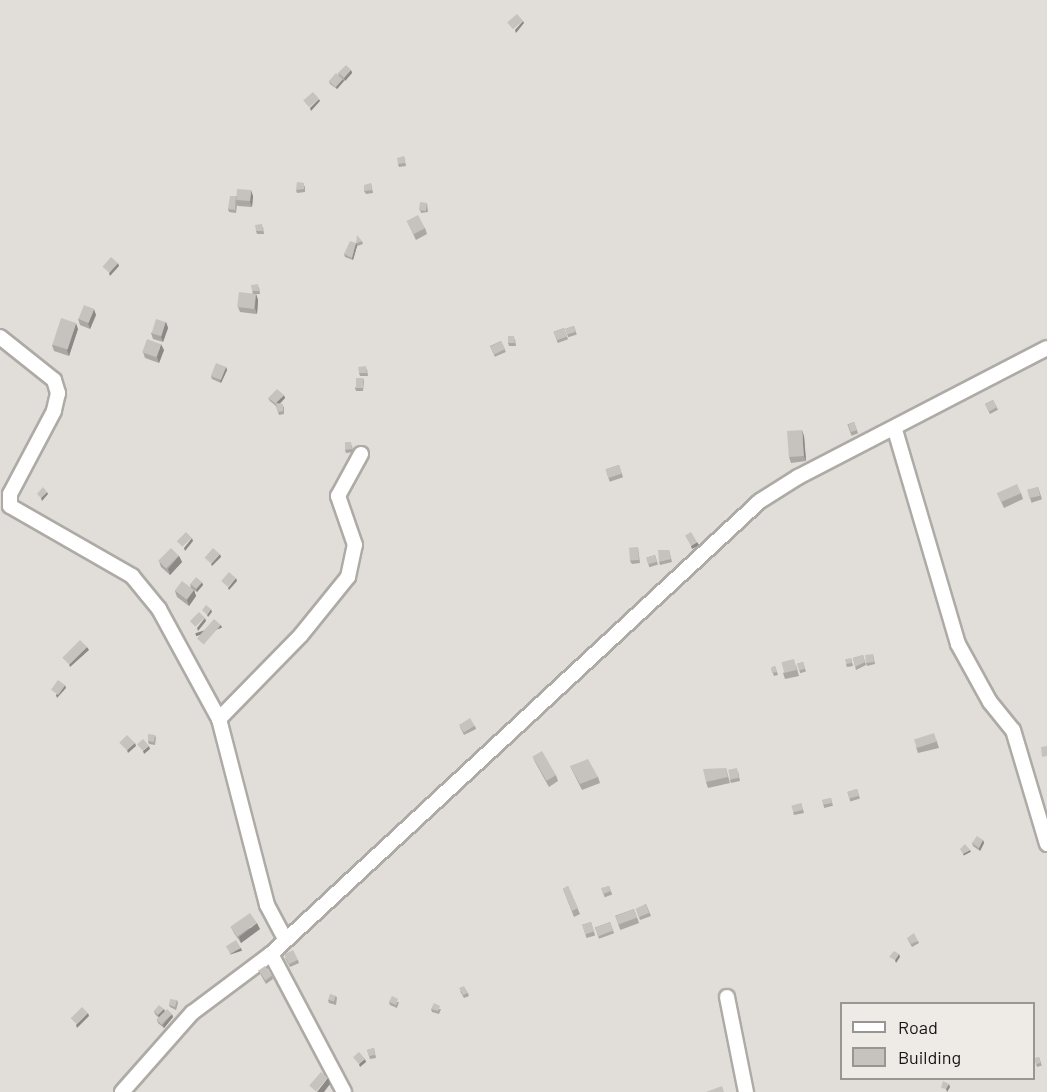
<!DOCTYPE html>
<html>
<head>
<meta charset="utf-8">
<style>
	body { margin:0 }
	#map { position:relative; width:1047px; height:1092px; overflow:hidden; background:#e1ded9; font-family:Barlow,sans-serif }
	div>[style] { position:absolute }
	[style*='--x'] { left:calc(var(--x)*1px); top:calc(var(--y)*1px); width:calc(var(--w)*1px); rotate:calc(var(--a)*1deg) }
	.roads { filter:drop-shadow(2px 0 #aeaba6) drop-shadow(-2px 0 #aeaba6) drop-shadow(0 2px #aeaba6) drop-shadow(0 -2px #aeaba6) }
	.minor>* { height:14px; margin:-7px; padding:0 7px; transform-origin:7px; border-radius:7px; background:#fff }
	.wall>* { inset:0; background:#aaa8a3; transform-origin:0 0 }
	.shaded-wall>* { inset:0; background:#8b8885; transform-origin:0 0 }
	.building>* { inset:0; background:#c6c3be; transform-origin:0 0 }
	span { translate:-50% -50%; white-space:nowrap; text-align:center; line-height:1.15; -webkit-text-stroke:6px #eeebe6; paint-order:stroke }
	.legend { position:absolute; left:840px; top:1002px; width:195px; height:78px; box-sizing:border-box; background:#eeebe6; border:2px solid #989592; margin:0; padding:8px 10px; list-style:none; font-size:18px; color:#161513 }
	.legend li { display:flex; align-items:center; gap:12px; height:30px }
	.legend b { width:30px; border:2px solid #989592 }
</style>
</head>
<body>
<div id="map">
	<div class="roads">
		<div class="minor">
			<i style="--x:0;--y:337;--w:69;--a:38.5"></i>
			<i style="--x:54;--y:380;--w:14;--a:73"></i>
			<i style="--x:58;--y:393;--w:18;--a:103"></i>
			<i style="--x:54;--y:411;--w:94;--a:117.9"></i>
			<i style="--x:10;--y:494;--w:12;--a:90"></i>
			<i style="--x:10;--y:506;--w:141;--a:29.8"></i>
			<i style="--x:132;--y:576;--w:43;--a:50.7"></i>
			<i style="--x:159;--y:609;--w:125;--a:61.4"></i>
			<i style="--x:219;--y:719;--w:192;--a:75.5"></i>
			<i style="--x:267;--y:905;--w:38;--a:62"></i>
			<i style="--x:895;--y:430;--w:223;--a:73.6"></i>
			<i style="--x:958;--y:644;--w:66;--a:61.1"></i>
			<i style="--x:990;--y:702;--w:36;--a:51"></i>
			<i style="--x:1013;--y:730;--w:119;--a:73.4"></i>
			<i style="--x:219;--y:719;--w:117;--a:-45.7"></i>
			<i style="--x:301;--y:635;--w:75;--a:-51"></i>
			<i style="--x:348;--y:577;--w:33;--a:-78"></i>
			<i style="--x:355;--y:545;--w:52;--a:-109.1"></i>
			<i style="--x:338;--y:496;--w:48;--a:-61.3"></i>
			<i style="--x:271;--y:954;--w:156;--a:62.1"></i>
			<i style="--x:727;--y:997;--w:97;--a:78.7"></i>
			<i style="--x:122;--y:1092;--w:106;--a:-48.5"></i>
			<i style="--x:192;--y:1013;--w:99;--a:-36.8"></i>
			<i style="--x:271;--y:954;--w:667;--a:-42.81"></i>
			<i style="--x:760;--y:501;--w:45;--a:-32.3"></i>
			<i style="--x:798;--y:477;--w:280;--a:-27.4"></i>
		</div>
	</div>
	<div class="wall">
		<i style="clip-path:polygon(351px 70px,352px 73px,345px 81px,343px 79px,344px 81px,337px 89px,330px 84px,329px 81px,339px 76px,338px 73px)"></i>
		<i style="clip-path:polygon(404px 156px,406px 166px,399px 167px,398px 164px)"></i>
		<i style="clip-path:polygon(371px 183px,373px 193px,366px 194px,364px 191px)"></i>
		<i style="clip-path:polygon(305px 186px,305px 192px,297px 193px,296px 190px)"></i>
		<i style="clip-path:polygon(236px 196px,253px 196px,252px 207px,238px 206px,237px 205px,236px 213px,229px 212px,228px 209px)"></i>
		<i style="clip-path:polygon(427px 203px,428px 212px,421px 213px,420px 210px)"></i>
		<i style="clip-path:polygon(407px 221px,425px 228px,427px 234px,416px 240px)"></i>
		<i style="clip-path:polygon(263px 227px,264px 234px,257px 234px,256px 231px)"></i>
		<i style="clip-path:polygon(362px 241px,363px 244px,357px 246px,353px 260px,345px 257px,344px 254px,356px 243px)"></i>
		<i style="clip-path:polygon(259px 287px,260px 294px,256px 294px,258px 300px,257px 314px,240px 312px,238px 307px,253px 293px,252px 291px)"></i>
		<i style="clip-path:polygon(96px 315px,90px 329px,80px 325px,78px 319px)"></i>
		<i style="clip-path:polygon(166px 322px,168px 328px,163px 342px,153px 339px,151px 333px)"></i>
		<i style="left:574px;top:326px;width:9px;height:9px;rotate:72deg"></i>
		<i style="left:564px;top:328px;width:12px;height:11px;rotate:70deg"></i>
		<i style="clip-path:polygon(78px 329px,69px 356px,54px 351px,52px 345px)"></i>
		<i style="clip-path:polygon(515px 339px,516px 346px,509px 346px,508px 343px)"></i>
		<i style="left:501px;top:341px;width:12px;height:12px;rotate:66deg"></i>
		<i style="clip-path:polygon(164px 350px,159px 363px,145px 358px,143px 352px)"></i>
		<i style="clip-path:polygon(226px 367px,227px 370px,221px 383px,212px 379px,211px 376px)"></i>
		<i style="clip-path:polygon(367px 369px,368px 376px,360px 376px,359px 373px)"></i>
		<i style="clip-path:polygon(363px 378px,364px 381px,363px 391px,356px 391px,355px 388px)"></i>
		<i style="clip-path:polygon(268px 398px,285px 398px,280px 404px,284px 407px,284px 414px,279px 415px,276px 406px,270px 401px)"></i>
		<i style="left:993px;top:400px;width:11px;height:9px;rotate:63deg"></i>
		<i style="left:854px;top:422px;width:12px;height:7px;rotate:70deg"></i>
		<i style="clip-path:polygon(804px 436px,806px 461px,791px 463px,789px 457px)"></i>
		<i style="clip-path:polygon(352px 445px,353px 452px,346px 453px,345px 450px)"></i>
		<i style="left:619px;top:465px;width:13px;height:14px;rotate:72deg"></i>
		<i style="left:1038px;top:487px;width:13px;height:11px;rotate:72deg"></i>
		<i style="clip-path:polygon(997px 493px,1021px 493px,1023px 499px,1004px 508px)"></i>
		<i style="clip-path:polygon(638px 547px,640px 563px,632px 564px,630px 561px)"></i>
		<i style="clip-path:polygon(669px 550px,672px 562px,660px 565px,659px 562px)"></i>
		<i style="left:655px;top:555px;width:10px;height:9px;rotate:73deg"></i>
		<i style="clip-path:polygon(179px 556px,182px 562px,170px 575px,161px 567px,159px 561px)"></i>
		<i style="clip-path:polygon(190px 584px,203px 585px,197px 592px,194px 590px,196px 596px,189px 606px,177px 597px,175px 591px,191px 587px)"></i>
		<i style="clip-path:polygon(873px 654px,875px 664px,867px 666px,866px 663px)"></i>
		<i style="clip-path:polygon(863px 655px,866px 665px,856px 670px,853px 658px)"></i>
		<i style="clip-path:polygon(851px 658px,853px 666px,847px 667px,846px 664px)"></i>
		<i style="left:803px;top:662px;width:10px;height:6px;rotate:73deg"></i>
		<i style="clip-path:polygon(796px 665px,799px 676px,785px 679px,783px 673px)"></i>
		<i style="clip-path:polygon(775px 666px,778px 675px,774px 676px,771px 668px)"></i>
		<i style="clip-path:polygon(475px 726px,476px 729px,464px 735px,460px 727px)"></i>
		<i style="clip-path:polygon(155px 735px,156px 738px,155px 745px,149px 744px,148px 741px)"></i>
		<i style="clip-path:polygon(936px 739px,939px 748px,918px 753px,916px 747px)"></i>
		<i style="clip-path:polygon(533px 757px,556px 775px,558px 781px,549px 787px,535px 762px)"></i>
		<i style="clip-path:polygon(570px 766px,598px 777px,600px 783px,582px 790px)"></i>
		<i style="clip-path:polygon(726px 768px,730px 783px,708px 788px,706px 782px)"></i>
		<i style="clip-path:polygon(738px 771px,740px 781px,731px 783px,730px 780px)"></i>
		<i style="left:857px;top:789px;width:10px;height:10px;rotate:73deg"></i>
		<i style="left:831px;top:798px;width:8px;height:9px;rotate:76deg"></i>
		<i style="clip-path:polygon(801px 803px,804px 813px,794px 815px,793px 812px)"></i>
		<i style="clip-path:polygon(983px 840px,984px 843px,980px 851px,973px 846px,972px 843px)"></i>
		<i style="clip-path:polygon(568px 886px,580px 914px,574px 917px,563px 889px)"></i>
		<i style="left:609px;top:886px;width:9px;height:8px;rotate:69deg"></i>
		<i style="clip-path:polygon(646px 904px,651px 916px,640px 920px,636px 909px)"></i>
		<i style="left:634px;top:909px;width:15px;height:20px;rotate:70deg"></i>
		<i style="left:591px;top:922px;width:14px;height:9px;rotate:73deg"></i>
		<i style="left:610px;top:922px;width:12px;height:16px;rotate:70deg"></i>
		<i style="clip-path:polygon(231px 927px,260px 929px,241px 943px,234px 933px)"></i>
		<i style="clip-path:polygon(907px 938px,918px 941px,919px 943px,912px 947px)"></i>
		<i style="clip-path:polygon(285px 958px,298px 960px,299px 963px,290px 967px)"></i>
		<i style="clip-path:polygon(258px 970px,272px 976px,273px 979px,266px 984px)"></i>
		<i style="clip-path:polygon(460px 991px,468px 993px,469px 996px,464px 998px)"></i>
		<i style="clip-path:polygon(336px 996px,337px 998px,336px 1005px,329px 1003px,328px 1000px)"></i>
		<i style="clip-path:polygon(177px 1000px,178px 1003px,176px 1010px,170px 1007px,169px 1005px)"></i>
		<i style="clip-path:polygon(389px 1002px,399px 1002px,397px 1008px,390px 1005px)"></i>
		<i style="clip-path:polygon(164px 1009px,165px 1012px,173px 1017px,164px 1028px,158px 1023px,157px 1020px,159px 1018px,155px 1014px,154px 1011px)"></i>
		<i style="clip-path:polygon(431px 1009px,441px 1009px,439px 1014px,432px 1012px)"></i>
		<i style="clip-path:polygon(374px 1048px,376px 1058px,370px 1059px,367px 1050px)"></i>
		<i style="left:1039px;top:1057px;width:9px;height:5px;rotate:72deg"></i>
	</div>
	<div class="shaded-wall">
		<i style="clip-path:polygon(523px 21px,524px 23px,516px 33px,515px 30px)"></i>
		<i style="clip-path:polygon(351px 70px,352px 73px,345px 81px,344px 78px)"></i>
		<i style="clip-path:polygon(343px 79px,344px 81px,337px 89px,336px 87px)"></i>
		<i style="clip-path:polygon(319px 99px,320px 101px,311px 111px,310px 108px)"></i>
		<i style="clip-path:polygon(251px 190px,253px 196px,252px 207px,250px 202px)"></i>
		<i style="clip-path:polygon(356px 243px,357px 246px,353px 260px,352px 258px)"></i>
		<i style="clip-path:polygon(118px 263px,119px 266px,110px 276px,109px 273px)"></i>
		<i style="clip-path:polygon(256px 294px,258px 300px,257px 314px,255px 308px)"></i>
		<i style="clip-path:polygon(94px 309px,96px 315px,90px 329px,88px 323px)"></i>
		<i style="clip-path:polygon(166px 322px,168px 328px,163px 342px,161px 337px)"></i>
		<i style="clip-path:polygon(76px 323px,78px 329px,69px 356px,67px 350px)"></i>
		<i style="clip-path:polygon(161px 344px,164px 350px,159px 363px,157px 357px)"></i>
		<i style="clip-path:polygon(226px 367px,227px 370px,221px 383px,220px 380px)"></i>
		<i style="clip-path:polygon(284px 395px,285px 398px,277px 406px,276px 403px)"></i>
		<i style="clip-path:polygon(802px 430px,804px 436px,806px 461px,804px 456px)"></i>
		<i style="clip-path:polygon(47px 492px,48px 494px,42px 501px,41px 498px)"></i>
		<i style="clip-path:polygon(192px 538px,193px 541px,185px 551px,184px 548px)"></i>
		<i style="clip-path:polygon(697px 542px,699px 545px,692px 549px,691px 546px)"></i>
		<i style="clip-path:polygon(220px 554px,221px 557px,212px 566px,211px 564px)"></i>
		<i style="clip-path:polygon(179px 556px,182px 562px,170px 575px,168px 569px)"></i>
		<i style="clip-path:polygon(236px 578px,237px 581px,229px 590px,228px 588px)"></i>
		<i style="clip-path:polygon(202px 582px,203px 585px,197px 592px,196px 589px)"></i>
		<i style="clip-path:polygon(194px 590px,196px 596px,189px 606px,187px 600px)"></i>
		<i style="clip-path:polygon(211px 609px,212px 612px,208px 617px,207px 615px)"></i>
		<i style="clip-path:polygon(205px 618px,206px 621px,198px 631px,197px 628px)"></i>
		<i style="left:221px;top:625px;width:3px;height:27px;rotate:72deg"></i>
		<i style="clip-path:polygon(87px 647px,89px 650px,70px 667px,69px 664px)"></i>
		<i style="clip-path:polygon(65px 685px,66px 688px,57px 698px,56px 695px)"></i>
		<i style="clip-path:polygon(135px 743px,136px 746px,128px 753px,127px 750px)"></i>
		<i style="clip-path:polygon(149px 746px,150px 749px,144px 754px,143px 751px)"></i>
		<i style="clip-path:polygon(983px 840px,984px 843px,980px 851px,979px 848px)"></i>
		<i style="left:970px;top:850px;width:2px;height:8px;rotate:63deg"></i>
		<i style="clip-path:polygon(257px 923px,260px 929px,241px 943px,239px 937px)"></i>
		<i style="left:241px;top:948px;width:3px;height:12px;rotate:72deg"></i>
		<i style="clip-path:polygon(899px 954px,900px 957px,896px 963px,895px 960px)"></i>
		<i style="clip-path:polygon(164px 1009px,165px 1012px,159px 1018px,158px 1015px)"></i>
		<i style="clip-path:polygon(88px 1013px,89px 1016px,77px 1028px,76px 1025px)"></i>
		<i style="clip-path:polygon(172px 1014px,173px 1017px,164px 1028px,163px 1025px)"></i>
		<i style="clip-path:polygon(365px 1059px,366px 1062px,360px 1067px,359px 1064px)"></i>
		<i style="clip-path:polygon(328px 1078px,330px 1084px,324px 1092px,317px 1092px)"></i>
		<i style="clip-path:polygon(949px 1084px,950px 1087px,947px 1092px,946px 1089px)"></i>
	</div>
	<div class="building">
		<i style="left:517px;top:14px;width:9px;height:13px;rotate:49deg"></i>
		<i style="clip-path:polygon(346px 65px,351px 70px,344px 78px,338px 73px)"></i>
		<i style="left:336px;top:73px;width:9px;height:11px;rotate:41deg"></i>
		<i style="left:313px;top:92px;width:9px;height:13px;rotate:49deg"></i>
		<i style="clip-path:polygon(404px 156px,405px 163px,398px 164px,397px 158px)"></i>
		<i style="clip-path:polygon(297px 182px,304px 183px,304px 189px,296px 190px)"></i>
		<i style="clip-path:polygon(371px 183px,372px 190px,364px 191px,364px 185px)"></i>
		<i style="left:237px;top:189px;width:14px;height:11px;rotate:4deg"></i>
		<i style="clip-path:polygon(230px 196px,236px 196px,235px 210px,228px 209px)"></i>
		<i style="left:420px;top:202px;width:7px;height:8px;rotate:8deg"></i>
		<i style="left:418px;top:215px;width:15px;height:13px;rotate:62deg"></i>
		<i style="clip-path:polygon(262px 224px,263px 231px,256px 231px,255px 225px)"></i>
		<i style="clip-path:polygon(357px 235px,362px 241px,356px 243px,352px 258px,344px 254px,350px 241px,356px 243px)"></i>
		<i style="left:111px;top:257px;width:9px;height:13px;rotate:41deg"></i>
		<i style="clip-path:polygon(258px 284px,259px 291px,252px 291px,251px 285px)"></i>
		<i style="left:239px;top:292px;width:17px;height:15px;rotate:7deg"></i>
		<i style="left:84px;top:305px;width:11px;height:15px;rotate:22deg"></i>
		<i style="left:61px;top:318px;width:16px;height:28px;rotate:18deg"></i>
		<i style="left:156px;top:319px;width:10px;height:15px;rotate:17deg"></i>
		<i style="left:574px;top:326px;width:6px;height:9px;rotate:72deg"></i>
		<i style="left:564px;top:328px;width:9px;height:11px;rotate:69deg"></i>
		<i style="clip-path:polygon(508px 336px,514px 336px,515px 343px,508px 343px)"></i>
		<i style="left:147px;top:339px;width:15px;height:14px;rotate:20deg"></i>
		<i style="left:501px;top:341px;width:9px;height:12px;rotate:63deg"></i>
		<i style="left:216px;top:363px;width:11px;height:14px;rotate:22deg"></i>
		<i style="clip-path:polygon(366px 366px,367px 373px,359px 373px,358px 367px)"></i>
		<i style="left:356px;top:378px;width:7px;height:10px"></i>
		<i style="clip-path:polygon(277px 389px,284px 395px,276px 403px,283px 404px,283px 411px,278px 412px,276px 404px,268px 398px)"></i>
		<i style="left:993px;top:400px;width:8px;height:9px;rotate:60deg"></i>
		<i style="clip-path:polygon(854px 422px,857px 430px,851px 432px,848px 425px)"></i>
		<i style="left:802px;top:430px;width:26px;height:15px;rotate:86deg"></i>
		<i style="clip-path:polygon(345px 442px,351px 442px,352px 449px,345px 450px)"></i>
		<i style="left:619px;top:465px;width:9px;height:14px;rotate:72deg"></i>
		<i style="left:1017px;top:484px;width:10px;height:22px;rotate:66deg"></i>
		<i style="clip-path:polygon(43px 487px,47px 492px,41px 498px,37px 494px)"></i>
		<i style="left:1038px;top:487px;width:9px;height:11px;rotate:77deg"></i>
		<i style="left:186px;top:532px;width:8px;height:13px;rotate:45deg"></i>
		<i style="left:691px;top:532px;width:12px;height:7px;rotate:59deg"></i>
		<i style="left:638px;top:547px;width:13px;height:9px;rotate:86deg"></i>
		<i style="left:171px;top:548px;width:11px;height:18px;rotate:45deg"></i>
		<i style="left:213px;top:548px;width:9px;height:13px;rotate:41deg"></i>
		<i style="clip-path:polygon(658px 550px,669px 550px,671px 559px,659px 562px)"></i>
		<i style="left:655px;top:555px;width:7px;height:9px;rotate:74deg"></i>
		<i style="left:229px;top:572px;width:9px;height:12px;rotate:41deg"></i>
		<i style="left:196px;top:577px;width:8px;height:9px;rotate:40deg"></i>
		<i style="left:182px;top:581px;width:15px;height:12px;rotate:37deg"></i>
		<i style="clip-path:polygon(206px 605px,211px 609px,207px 615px,202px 610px)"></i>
		<i style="left:199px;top:612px;width:8px;height:13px;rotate:45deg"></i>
		<i style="left:214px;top:619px;width:9px;height:26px;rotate:41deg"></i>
		<i style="left:80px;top:640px;width:10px;height:25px;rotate:45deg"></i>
		<i style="left:873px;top:654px;width:8px;height:8px;rotate:83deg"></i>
		<i style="clip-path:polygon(863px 655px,865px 662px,855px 667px,853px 658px)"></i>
		<i style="left:851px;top:658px;width:5px;height:6px;rotate:79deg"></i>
		<i style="left:794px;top:659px;width:11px;height:13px;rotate:75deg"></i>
		<i style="left:803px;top:662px;width:7px;height:6px;rotate:74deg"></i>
		<i style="clip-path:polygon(775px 666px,777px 672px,772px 673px,771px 668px)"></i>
		<i style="left:58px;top:680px;width:9px;height:12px;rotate:36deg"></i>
		<i style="left:470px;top:718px;width:9px;height:13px;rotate:58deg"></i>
		<i style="left:934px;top:733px;width:9px;height:21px;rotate:72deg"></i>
		<i style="clip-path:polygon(148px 734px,155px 735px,154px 742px,148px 741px)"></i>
		<i style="left:127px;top:735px;width:11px;height:11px;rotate:45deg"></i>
		<i style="left:143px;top:739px;width:9px;height:8px;rotate:49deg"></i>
		<i style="clip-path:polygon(1047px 746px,1047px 756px,1042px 757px,1041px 747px)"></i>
		<i style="left:542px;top:751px;width:28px;height:11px;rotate:60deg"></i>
		<i style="clip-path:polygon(588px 759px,598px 777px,580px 784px,570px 766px)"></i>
		<i style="clip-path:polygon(726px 768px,728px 777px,706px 782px,703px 769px)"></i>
		<i style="left:737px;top:768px;width:10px;height:9px;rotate:79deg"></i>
		<i style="left:857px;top:789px;width:7px;height:10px;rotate:74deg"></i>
		<i style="left:831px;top:798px;width:5px;height:9px;rotate:79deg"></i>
		<i style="left:801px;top:803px;width:7px;height:10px;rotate:74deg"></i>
		<i style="clip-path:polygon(977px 836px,983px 840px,979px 848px,972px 843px)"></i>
		<i style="clip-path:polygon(965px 844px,970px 850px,963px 854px,960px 849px)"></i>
		<i style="clip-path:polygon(568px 886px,578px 908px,572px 911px,563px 889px)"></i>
		<i style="clip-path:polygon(609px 886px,611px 891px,603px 894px,601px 888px)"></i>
		<i style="clip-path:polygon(646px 904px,649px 913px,639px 917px,636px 909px)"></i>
		<i style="left:634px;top:909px;width:9px;height:20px;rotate:69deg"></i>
		<i style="left:250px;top:913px;width:12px;height:24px;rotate:55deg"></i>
		<i style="left:591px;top:922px;width:10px;height:9px;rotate:73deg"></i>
		<i style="left:610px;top:922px;width:9px;height:16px;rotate:69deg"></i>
		<i style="clip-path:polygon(914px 933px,918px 941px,911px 944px,907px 938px)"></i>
		<i style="left:236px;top:940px;width:9px;height:12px;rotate:58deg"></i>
		<i style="left:293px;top:950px;width:11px;height:10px;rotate:63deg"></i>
		<i style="clip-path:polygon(894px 951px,899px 954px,895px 960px,889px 957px)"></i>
		<i style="left:265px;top:966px;width:12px;height:8px;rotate:55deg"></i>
		<i style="clip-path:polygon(464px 986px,468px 993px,463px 995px,459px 988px)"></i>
		<i style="left:330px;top:994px;width:6px;height:6px;rotate:18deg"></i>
		<i style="clip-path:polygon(392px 996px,398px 999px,396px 1005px,389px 1002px)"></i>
		<i style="clip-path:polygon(170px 999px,177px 1000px,175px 1007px,169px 1005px)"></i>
		<i style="clip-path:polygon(434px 1003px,440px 1006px,438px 1011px,431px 1009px)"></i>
		<i style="clip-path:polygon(159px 1005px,164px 1009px,158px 1015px,154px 1011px)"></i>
		<i style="left:82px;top:1007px;width:8px;height:16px;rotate:45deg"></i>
		<i style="left:167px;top:1009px;width:7px;height:15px;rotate:45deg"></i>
		<i style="clip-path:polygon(374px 1048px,375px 1055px,369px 1056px,367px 1050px)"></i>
		<i style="left:359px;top:1052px;width:9px;height:8px;rotate:49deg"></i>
		<i style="left:1039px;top:1057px;width:6px;height:5px;rotate:72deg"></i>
		<i style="left:321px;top:1072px;width:9px;height:18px;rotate:41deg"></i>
		<i style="clip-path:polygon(943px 1081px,949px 1084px,946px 1089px,941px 1088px)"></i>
		<i style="clip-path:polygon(722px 1086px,724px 1092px,706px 1092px)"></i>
	</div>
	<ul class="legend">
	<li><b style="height:8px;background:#fff"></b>Road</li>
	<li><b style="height:16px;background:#c6c3be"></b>Building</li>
	</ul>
</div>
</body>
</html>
